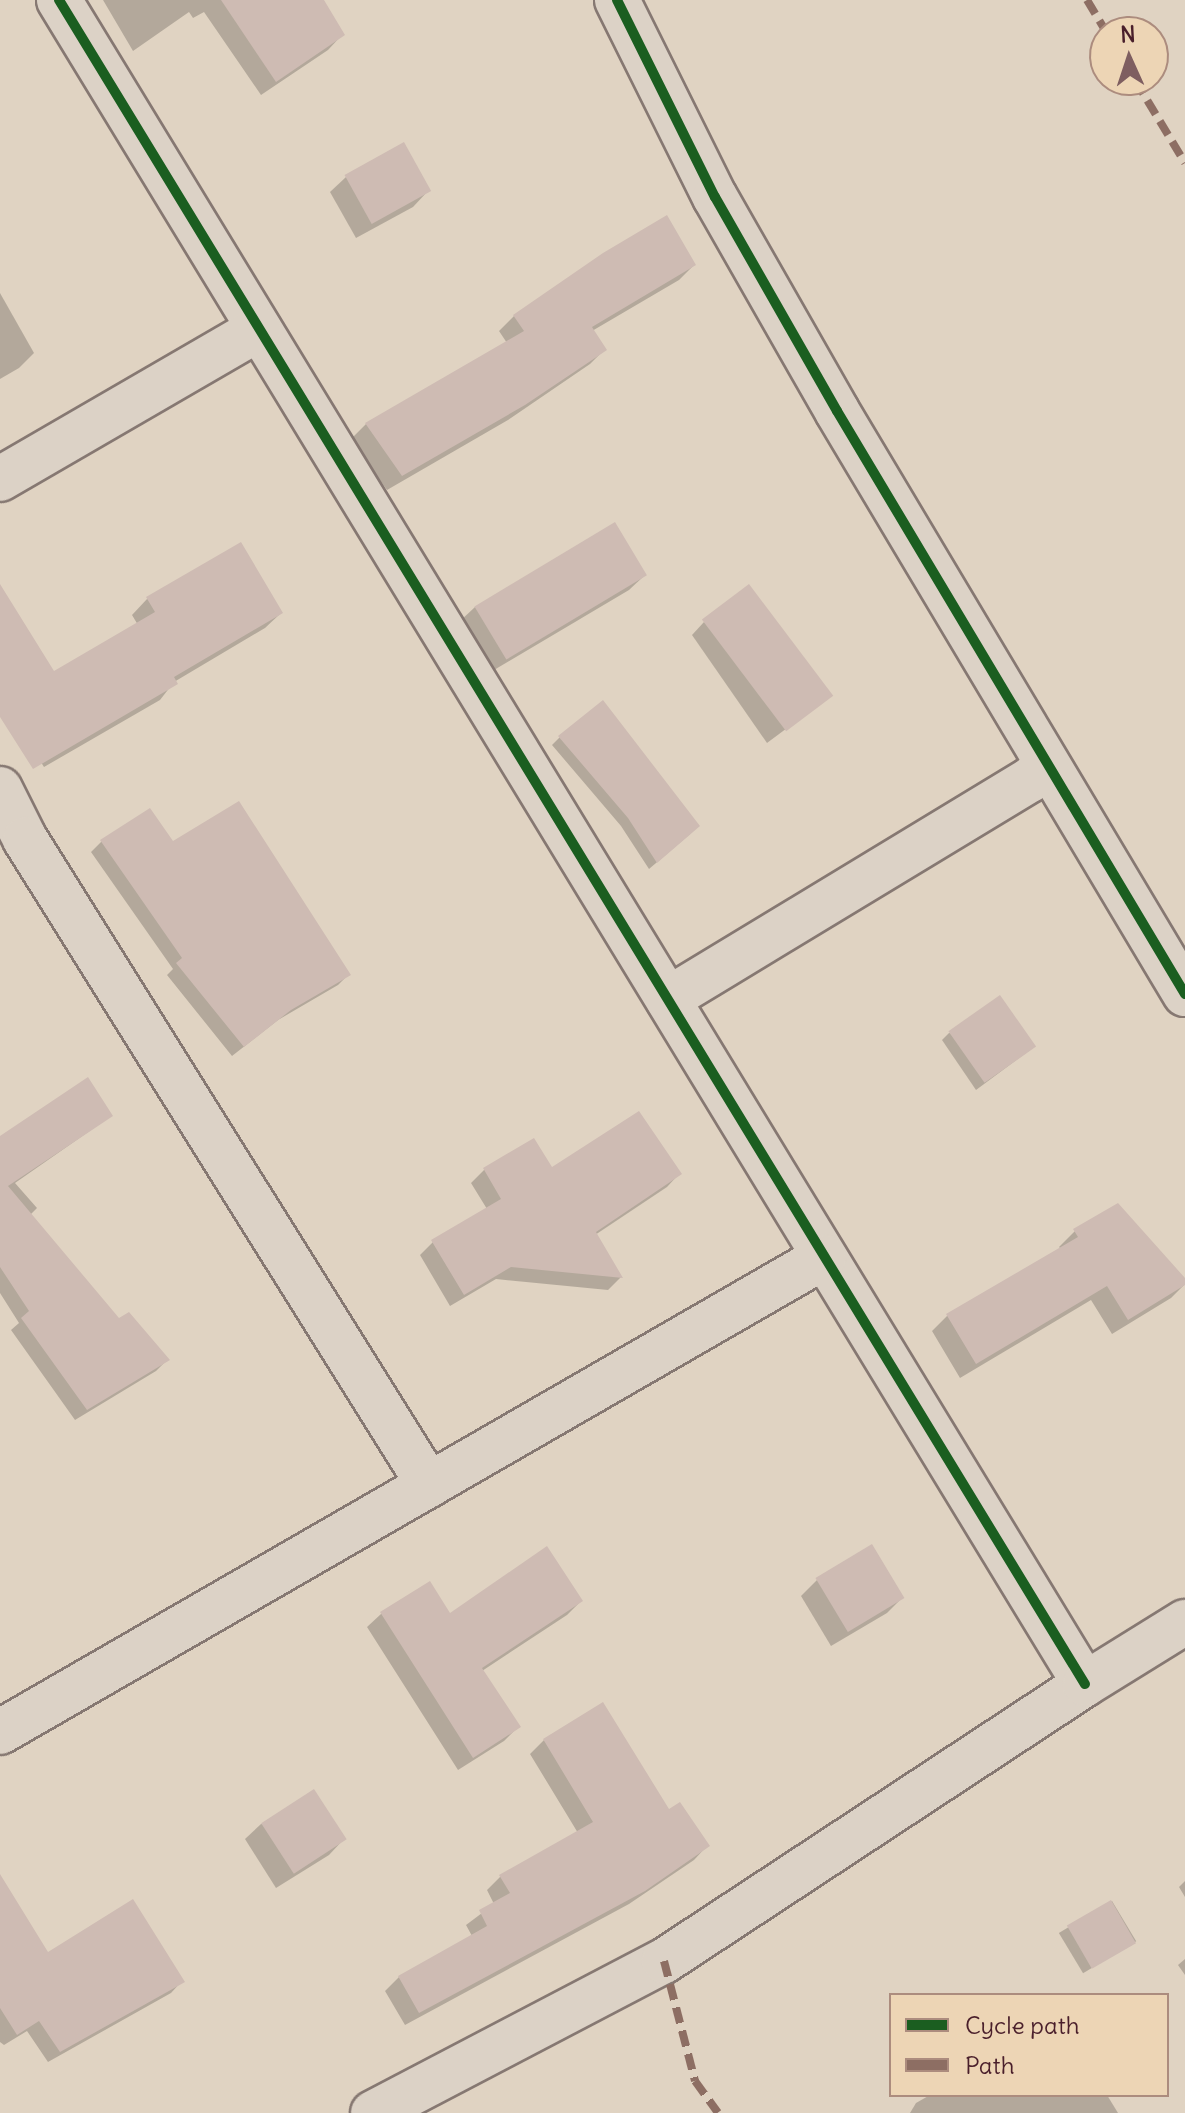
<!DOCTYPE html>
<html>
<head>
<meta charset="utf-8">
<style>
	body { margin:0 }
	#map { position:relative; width:1185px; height:2113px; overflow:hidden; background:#e0d3c2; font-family:Delius,sans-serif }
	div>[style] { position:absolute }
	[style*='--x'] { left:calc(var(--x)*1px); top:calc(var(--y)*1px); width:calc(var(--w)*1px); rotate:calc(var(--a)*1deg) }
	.shadow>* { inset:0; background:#0003; transform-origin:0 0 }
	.building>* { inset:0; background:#cebbb3; transform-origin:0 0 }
	.roads { filter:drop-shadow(2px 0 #867872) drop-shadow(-2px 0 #867872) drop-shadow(0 2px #867872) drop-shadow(0 -2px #867872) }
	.street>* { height:44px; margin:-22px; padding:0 22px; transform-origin:22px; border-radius:22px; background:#dcd2c6 }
	.quiet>* { height:8px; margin-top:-4px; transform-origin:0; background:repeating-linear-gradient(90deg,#8d6e63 0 16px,transparent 0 24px) }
	.cycleway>* { height:10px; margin:-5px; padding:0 5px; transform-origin:5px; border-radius:5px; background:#1b5e20 }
	span { translate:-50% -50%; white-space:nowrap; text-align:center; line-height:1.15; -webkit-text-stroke:6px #edd5b5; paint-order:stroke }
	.legend { position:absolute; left:889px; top:1993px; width:280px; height:104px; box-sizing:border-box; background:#edd5b5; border:2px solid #ac8c7e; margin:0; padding:10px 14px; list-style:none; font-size:24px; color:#4a1f2b }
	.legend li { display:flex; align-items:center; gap:16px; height:40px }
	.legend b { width:40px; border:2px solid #ac8c7e }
	.north { position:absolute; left:1089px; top:16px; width:80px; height:80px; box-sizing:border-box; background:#edd5b5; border:2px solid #ac8c7e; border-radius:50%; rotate:357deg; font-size:22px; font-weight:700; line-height:32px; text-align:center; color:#4a1f2b }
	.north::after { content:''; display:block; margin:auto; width:28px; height:36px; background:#7e5e60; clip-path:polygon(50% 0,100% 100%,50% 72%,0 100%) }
</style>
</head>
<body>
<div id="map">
	<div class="shadow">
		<i style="clip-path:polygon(103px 0,323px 0,342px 35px,328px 50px,261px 95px,204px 12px,193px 18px,189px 12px,133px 51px)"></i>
		<i style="clip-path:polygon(346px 177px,428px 191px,413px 207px,356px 238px,330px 192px)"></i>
		<i style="clip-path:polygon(694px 265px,679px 280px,592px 331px,605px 349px,590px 364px,508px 420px,387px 490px,351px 439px,366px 424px,507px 343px,499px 331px,514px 316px)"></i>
		<i style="clip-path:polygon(0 293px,34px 353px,19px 368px,0 379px)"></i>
		<i style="clip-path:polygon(645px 575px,629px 590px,489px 673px,459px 622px,475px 607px)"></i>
		<i style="clip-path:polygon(147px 599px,281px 613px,265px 628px,174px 682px,160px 700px,44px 767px,6px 707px,138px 625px,132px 615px)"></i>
		<i style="clip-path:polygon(704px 622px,830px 696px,767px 743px,692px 635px)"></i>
		<i style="clip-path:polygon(560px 737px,690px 834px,649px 869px,621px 826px,552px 745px)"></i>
		<i style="clip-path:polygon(102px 841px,172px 844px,348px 975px,338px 985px,278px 1020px,232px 1056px,167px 975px,173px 969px,91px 852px)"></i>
		<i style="clip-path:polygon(949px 1033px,1034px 1047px,976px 1090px,942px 1040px)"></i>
		<i style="clip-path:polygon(111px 1116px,15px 1183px,37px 1208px,30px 1215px,119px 1321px,167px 1360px,156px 1371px,75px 1420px,11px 1330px,19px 1323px,0 1293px,0 1138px)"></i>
		<i style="clip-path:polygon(484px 1170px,680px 1173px,667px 1187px,595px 1235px,621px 1277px,608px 1290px,496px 1279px,450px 1306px,420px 1255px,433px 1242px,487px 1209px,471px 1183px)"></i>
		<i style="clip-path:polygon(1075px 1231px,1185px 1281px,1185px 1284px,1171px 1298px,1112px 1334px,1091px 1300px,960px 1378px,932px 1331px,947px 1316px,1061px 1249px,1059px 1247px)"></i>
		<i style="clip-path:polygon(817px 1580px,902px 1598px,887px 1613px,831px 1646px,801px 1596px)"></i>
		<i style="clip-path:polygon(429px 1584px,450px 1616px,581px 1601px,567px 1615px,482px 1671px,518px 1727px,504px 1741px,458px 1770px,367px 1627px,381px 1614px)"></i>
		<i style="clip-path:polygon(544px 1740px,668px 1812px,707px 1846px,694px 1860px,629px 1904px,405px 2025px,385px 1991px,399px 1977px,472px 1936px,466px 1925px,494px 1904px,487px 1890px,500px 1877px,578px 1833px,530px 1754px)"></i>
		<i style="clip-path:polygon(261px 1824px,344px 1839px,329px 1855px,276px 1888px,245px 1839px)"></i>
		<i style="clip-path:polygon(1185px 1881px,1185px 1897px,1179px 1887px)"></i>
		<i style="left:1112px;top:1901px;width:47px;height:62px;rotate:59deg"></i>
		<i style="clip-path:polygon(0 1930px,47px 1955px,182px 1981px,171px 1993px,48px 2062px,27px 2031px,4px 2045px,0 2042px)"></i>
		<i style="clip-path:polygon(1185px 1959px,1185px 1975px,1178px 1965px)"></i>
		<i style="clip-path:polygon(930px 2095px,1107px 2095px,1118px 2113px,910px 2113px,916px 2103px)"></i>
	</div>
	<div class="building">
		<i style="clip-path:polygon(221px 0,324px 0,345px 35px,276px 82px)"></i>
		<i style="left:404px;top:142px;width:56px;height:68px;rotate:61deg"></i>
		<i style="clip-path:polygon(667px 215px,696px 265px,592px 327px,607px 350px,525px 405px,402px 476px,365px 423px,524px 331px,513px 315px,603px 253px)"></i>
		<i style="left:615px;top:522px;width:62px;height:164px;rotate:59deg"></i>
		<i style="clip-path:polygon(241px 542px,283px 613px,174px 677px,178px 684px,33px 769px,0 717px,0 584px,54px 671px,155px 612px,146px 597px)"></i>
		<i style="left:749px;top:584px;width:140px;height:59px;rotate:53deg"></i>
		<i style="clip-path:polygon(603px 700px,700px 826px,657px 863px,628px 818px,558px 736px)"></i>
		<i style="clip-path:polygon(239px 801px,351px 975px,291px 1010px,244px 1047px,176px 963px,182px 958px,100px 840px,150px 808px,173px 841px)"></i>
		<i style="left:1000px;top:995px;width:63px;height:63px;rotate:55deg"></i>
		<i style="clip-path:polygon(88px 1077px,113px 1116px,8px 1186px,119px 1318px,129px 1312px,170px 1360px,87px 1410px,21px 1318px,29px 1311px,0 1267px,0 1136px)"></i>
		<i style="clip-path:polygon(639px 1111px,682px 1174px,596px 1232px,623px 1278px,511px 1267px,464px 1295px,431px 1240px,501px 1199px,483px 1168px,534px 1138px,552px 1167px)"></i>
		<i style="clip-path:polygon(1118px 1203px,1185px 1278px,1185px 1285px,1128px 1320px,1107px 1286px,976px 1364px,946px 1314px,1078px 1237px,1073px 1229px)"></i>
		<i style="left:872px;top:1544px;width:63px;height:66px;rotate:59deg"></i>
		<i style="clip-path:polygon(547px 1546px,583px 1601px,482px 1668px,521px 1727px,473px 1758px,380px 1612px,430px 1581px,450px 1613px)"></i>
		<i style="clip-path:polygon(603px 1702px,669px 1809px,680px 1802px,710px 1846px,645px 1891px,419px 2013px,398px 1976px,487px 1926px,479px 1910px,510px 1893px,499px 1875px,593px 1822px,543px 1739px)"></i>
		<i style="left:314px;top:1789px;width:60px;height:63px;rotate:57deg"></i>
		<i style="clip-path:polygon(0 1874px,48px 1952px,133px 1899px,185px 1982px,60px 2052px,39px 2021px,17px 2035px,0 2008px)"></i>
		<i style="left:1111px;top:1900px;width:50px;height:51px;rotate:60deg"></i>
	</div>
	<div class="roads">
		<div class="street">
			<i style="--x:59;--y:0;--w:1972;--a:58.65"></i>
			<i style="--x:617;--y:0;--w:220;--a:63.6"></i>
			<i style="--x:715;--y:197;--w:246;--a:60.3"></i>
			<i style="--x:837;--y:411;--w:679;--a:59.17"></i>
			<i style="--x:0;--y:479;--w:299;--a:-30.1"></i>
			<i style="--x:0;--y:789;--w:56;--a:63.4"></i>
			<i style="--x:25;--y:839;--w:762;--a:57.98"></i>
			<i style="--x:668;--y:999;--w:423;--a:-31.2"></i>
			<i style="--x:1030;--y:780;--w:22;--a:-43"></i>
			<i style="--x:0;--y:1732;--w:951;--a:-29.96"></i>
			<i style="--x:373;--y:2113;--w:328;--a:-27.6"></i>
			<i style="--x:664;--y:1961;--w:504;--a:-33.34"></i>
			<i style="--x:1085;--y:1684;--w:118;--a:-31.8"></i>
		</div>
	</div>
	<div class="quiet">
		<i style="--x:1087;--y:0;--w:37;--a:59"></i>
		<i style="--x:1135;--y:80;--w:97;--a:58.9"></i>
		<i style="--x:664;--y:1961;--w:124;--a:75.5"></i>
		<i style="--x:695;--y:2081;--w:39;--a:54"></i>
	</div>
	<div class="cycleway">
		<i style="--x:59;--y:0;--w:1972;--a:58.65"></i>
		<i style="--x:617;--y:0;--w:220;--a:63.6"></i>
		<i style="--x:715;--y:197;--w:246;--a:60.3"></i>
		<i style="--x:837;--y:411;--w:679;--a:59.17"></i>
	</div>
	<ul class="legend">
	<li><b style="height:10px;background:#1b5e20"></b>Cycle path</li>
	<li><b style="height:10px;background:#8d6e63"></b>Path</li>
	</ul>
	<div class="north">N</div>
</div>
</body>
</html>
